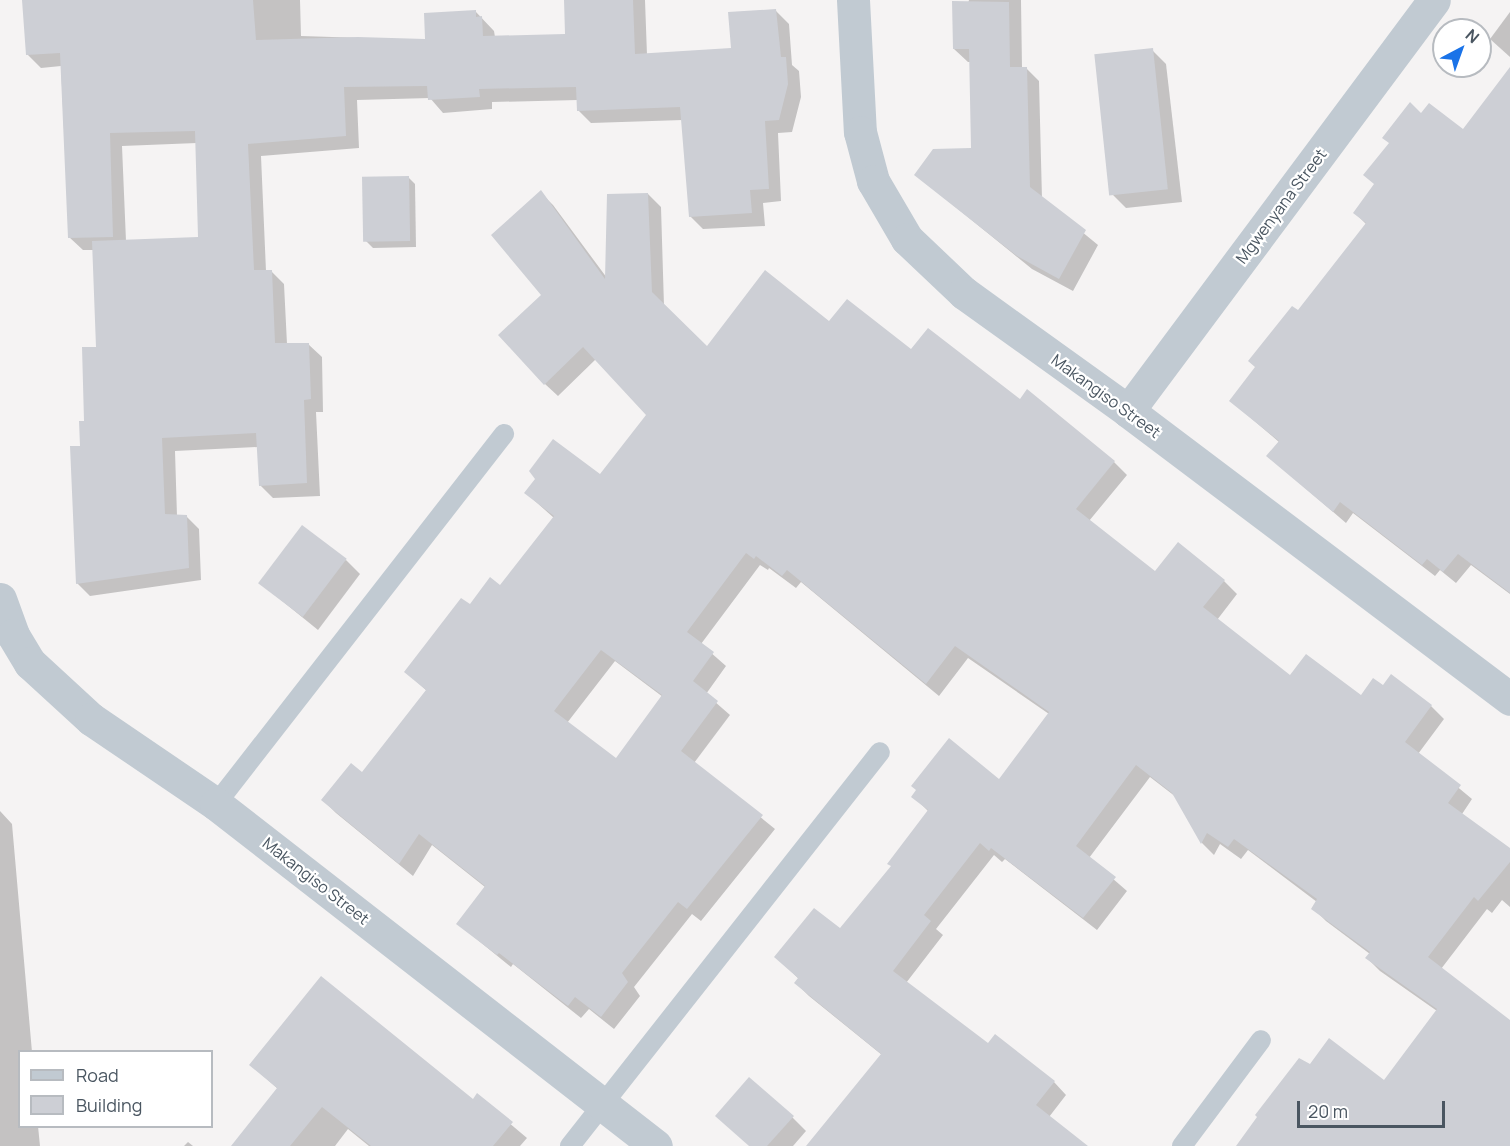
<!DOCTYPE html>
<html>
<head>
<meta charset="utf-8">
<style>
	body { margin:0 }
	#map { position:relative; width:1510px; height:1146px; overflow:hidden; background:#f5f3f3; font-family:Manrope,sans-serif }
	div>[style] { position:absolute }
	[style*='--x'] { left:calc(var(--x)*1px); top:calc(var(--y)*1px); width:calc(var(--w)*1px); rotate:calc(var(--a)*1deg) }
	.shadow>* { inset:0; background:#0003 }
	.building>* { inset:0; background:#cdcfd5; transform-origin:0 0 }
	.service>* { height:20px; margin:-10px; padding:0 10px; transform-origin:10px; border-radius:10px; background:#c1cad2 }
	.minor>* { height:33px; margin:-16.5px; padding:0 16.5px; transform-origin:16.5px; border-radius:16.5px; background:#c1cad2 }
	span { translate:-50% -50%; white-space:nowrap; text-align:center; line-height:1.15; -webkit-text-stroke:4.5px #fff; paint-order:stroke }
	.street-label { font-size:16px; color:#4a5661 }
	.legend { position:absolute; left:18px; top:1050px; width:195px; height:78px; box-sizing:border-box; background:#fff; border:2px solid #b7bbc0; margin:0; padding:8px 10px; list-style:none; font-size:18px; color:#4a5661 }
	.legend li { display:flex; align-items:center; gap:12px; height:30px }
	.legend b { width:30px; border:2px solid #b7bbc0 }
	.north { position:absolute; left:1432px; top:18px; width:60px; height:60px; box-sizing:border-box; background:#fff; border:2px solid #b7bbc0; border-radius:50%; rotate:41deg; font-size:16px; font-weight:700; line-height:24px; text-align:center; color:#4a5661 }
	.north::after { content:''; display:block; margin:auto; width:21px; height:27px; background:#1a73e8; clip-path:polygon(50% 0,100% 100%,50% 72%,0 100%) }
	.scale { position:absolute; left:1297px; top:1101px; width:148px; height:27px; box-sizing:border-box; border:3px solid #4a5661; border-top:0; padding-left:8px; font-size:18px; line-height:21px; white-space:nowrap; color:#4a5661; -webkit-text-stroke:4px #fff; paint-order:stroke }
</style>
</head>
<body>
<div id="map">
	<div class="shadow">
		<i style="clip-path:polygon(evenodd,24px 0,300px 0,301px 36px,427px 40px,476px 12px,494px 31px,495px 37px,567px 36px,565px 0,645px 0,647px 55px,732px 49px,776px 11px,789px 24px,792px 65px,799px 71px,801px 97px,792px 132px,778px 133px,781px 201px,763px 203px,765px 226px,703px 229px,690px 216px,683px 120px,591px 123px,578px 110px,578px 100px,492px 102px,492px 109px,443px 113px,430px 98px,357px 100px,359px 148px,261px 156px,266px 271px,271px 271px,284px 284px,287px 344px,308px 344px,322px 357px,323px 412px,316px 412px,320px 496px,273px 498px,260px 485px,258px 447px,175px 451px,177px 516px,186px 516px,199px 529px,201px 580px,90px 596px,77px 583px,82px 447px,98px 348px,94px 250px,83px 250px,69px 237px,61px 66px,41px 68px,27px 54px,24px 0,197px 143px,200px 239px,126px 241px,122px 146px,197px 143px)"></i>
		<i style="clip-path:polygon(969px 0,1021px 0,1022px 68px,1026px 68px,1039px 81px,1042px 199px,1098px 245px,1073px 291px,1032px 269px,916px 175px,973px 150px,971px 62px,968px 62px,954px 49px)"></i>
		<i style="clip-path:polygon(1510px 12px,1510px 57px,1490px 39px)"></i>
		<i style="clip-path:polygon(1152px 50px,1166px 64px,1182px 202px,1126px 208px,1112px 194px)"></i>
		<i style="clip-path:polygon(1510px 70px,1510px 594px,1471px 565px,1456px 583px,1440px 570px,1435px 576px,1353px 513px,1346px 523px,1268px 456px,1279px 442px,1231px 401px,1367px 225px,1355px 213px,1422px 115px,1463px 131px)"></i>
		<i style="clip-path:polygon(409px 178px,415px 184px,416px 247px,373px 248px,366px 241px)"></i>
		<i style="clip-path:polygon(evenodd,540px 192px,553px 205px,607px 278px,648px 194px,661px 207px,664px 306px,707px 348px,830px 323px,911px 351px,1020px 401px,1114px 462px,1127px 475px,1089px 521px,1155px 573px,1224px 581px,1237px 594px,1217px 620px,1290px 677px,1361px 697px,1383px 688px,1392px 676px,1431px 706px,1444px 719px,1418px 754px,1472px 799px,1462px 814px,1510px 850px,1510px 907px,1502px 900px,1492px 913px,1487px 909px,1441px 969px,1510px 1021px,1510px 1146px,1244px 1146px,1310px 1066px,1384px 1082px,1437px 1011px,1380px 971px,1367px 958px,1370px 954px,1326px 921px,1313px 908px,1317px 902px,1248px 850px,1241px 859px,1220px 844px,1214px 855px,1202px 843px,1176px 797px,1150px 777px,1089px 858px,1127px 891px,1097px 930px,1005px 859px,1002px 862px,994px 855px,936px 929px,943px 935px,906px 983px,988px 1045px,1054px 1082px,1066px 1095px,1049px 1117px,1085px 1146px,809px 1146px,882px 1055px,809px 996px,796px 983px,799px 979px,776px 957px,840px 931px,893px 867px,929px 812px,913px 796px,999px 781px,1049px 714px,968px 658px,939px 696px,801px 582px,796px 588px,769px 568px,768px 570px,760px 565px,701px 644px,726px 666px,706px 694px,730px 715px,694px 763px,775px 829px,701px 921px,692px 914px,634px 987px,640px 996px,614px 1029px,589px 1009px,581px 1018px,513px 964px,511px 967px,458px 924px,485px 887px,432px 845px,413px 876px,336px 813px,323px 800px,362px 774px,427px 691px,406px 672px,470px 606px,501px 587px,554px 518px,526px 493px,601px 476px,648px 415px,596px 359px,558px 396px,545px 384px,540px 192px,615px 661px,663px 697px,616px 760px,567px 723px,615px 661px)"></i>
		<i style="clip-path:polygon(346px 560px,360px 574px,318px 630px,260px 583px)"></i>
		<i style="clip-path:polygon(0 811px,12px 824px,32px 1052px,20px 1052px,20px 1126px,38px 1126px,40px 1146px,0 1146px)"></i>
		<i style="clip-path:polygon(251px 1065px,473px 1101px,477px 1096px,527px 1138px,520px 1146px,369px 1146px,348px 1129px,335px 1146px,233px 1146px,278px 1089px)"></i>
		<i style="clip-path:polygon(792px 1117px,806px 1131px,793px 1146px,762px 1146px)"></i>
		<i style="clip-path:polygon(188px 1142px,193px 1146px,184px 1146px)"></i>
	</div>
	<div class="building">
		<i style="clip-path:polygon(22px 0,253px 0,256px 40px,358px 37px,425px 39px,424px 13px,476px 10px,476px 17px,482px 16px,483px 36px,565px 34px,564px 0,633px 0,635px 54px,731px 48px,728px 12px,776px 9px,781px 57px,786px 57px,788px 84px,779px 120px,765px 121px,769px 189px,750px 190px,752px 213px,689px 217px,680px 107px,577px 111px,576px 87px,479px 89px,480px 97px,428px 100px,427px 86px,344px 87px,346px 136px,248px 144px,254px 270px,272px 270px,275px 343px,309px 343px,311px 399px,304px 400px,307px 483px,259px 486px,256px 433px,162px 438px,165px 514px,187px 515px,189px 568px,76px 584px,70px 446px,80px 446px,79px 421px,84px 421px,82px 347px,96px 347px,92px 241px,198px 237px,195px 131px,110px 133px,113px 237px,68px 238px,60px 53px,26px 55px)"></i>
		<i style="clip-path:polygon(952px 1px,1009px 2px,1010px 67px,1027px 67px,1030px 187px,1086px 230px,1059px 279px,1017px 256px,914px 175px,933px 149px,971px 148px,969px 49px,953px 49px)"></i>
		<i style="left:1153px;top:48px;width:142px;height:59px;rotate:84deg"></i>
		<i style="clip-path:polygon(1510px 67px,1510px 593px,1458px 554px,1443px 572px,1427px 559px,1422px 565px,1340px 502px,1333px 512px,1266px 456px,1279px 441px,1229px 401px,1255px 367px,1248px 361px,1292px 306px,1298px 310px,1366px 223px,1353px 213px,1374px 184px,1363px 175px,1389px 143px,1382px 138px,1410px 102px,1421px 113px,1429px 103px,1463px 129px)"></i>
		<i style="left:409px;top:176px;width:65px;height:47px;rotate:89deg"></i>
		<i style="clip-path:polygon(evenodd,541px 190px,605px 279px,607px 194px,648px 193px,652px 292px,707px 346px,765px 270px,829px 321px,847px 299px,911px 349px,928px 328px,1020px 399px,1027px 389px,1115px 461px,1076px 509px,1155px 571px,1178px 542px,1225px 580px,1203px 607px,1290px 675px,1306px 654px,1361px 695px,1373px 678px,1383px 685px,1391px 674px,1432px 705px,1405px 742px,1461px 785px,1448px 803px,1510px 848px,1510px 862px,1478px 901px,1474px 897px,1428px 957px,1510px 1020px,1510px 1146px,1236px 1146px,1257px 1117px,1255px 1115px,1299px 1058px,1310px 1064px,1329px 1038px,1384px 1080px,1437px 1009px,1365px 958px,1370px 952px,1311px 909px,1317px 899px,1234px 839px,1228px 847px,1207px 833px,1201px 844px,1172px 793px,1136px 765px,1076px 846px,1116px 877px,1083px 918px,991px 848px,989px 851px,980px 843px,924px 915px,931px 921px,893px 971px,988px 1043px,995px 1034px,1055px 1081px,1036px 1105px,1088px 1146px,806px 1146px,881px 1054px,794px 983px,798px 978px,774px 957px,814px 908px,840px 928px,891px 866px,887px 864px,928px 810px,911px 797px,916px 790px,911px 786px,949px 738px,999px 779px,1049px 712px,955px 646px,926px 684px,787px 570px,782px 576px,756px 556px,754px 559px,746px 553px,687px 632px,714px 652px,693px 681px,718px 701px,681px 751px,763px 815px,687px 909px,678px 902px,622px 973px,628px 982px,601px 1017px,575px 997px,568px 1006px,499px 953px,497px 955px,456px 924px,485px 886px,419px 834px,399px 864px,321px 800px,351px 763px,362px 772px,426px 690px,404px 672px,461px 598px,470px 604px,490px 577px,500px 585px,554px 516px,524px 493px,535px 479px,529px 471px,553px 439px,600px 474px,646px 415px,583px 347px,544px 385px,498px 335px,541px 295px,491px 235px,541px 190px,601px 650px,662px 695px,616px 758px,554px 711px,601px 650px)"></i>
		<i style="left:302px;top:525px;width:56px;height:73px;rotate:37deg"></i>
		<i style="clip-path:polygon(321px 976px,473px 1099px,477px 1093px,513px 1122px,493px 1146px,371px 1146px,322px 1107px,290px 1146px,231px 1146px,277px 1088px,249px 1065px)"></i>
		<i style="clip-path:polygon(749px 1077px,794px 1116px,767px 1146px,749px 1146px,715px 1116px)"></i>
	</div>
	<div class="service">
		<i style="--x:216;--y:804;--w:469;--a:-52.1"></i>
		<i style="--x:570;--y:1146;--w:501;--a:-51.8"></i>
		<i style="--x:1182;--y:1146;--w:132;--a:-53.3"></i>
	</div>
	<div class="minor">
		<i style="--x:853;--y:0;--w:132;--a:87"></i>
		<i style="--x:860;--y:132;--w:51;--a:75.1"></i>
		<i style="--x:873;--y:181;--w:67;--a:59.6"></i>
		<i style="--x:907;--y:239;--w:79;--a:43.5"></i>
		<i style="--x:964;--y:293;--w:202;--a:35.7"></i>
		<i style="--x:1128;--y:411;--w:478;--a:37"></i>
		<i style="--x:1128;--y:411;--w:512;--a:-53.33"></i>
		<i style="--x:0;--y:599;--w:38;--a:70"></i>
		<i style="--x:13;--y:635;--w:33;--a:59"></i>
		<i style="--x:30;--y:663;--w:83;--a:42.6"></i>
		<i style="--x:91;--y:719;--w:151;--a:34.2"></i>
		<i style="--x:216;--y:804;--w:557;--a:37.86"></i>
	</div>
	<div class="street-label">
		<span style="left:1281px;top:206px;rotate:-53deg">Mgwenyana Street</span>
		<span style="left:1106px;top:396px;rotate:36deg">Makangiso Street</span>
		<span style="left:316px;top:881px;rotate:38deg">Makangiso Street</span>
	</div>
	<ul class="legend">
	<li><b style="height:8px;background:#c1cad2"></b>Road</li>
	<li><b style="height:16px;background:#cdcfd5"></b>Building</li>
	</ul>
	<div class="north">N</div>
	<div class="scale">20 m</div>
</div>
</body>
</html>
